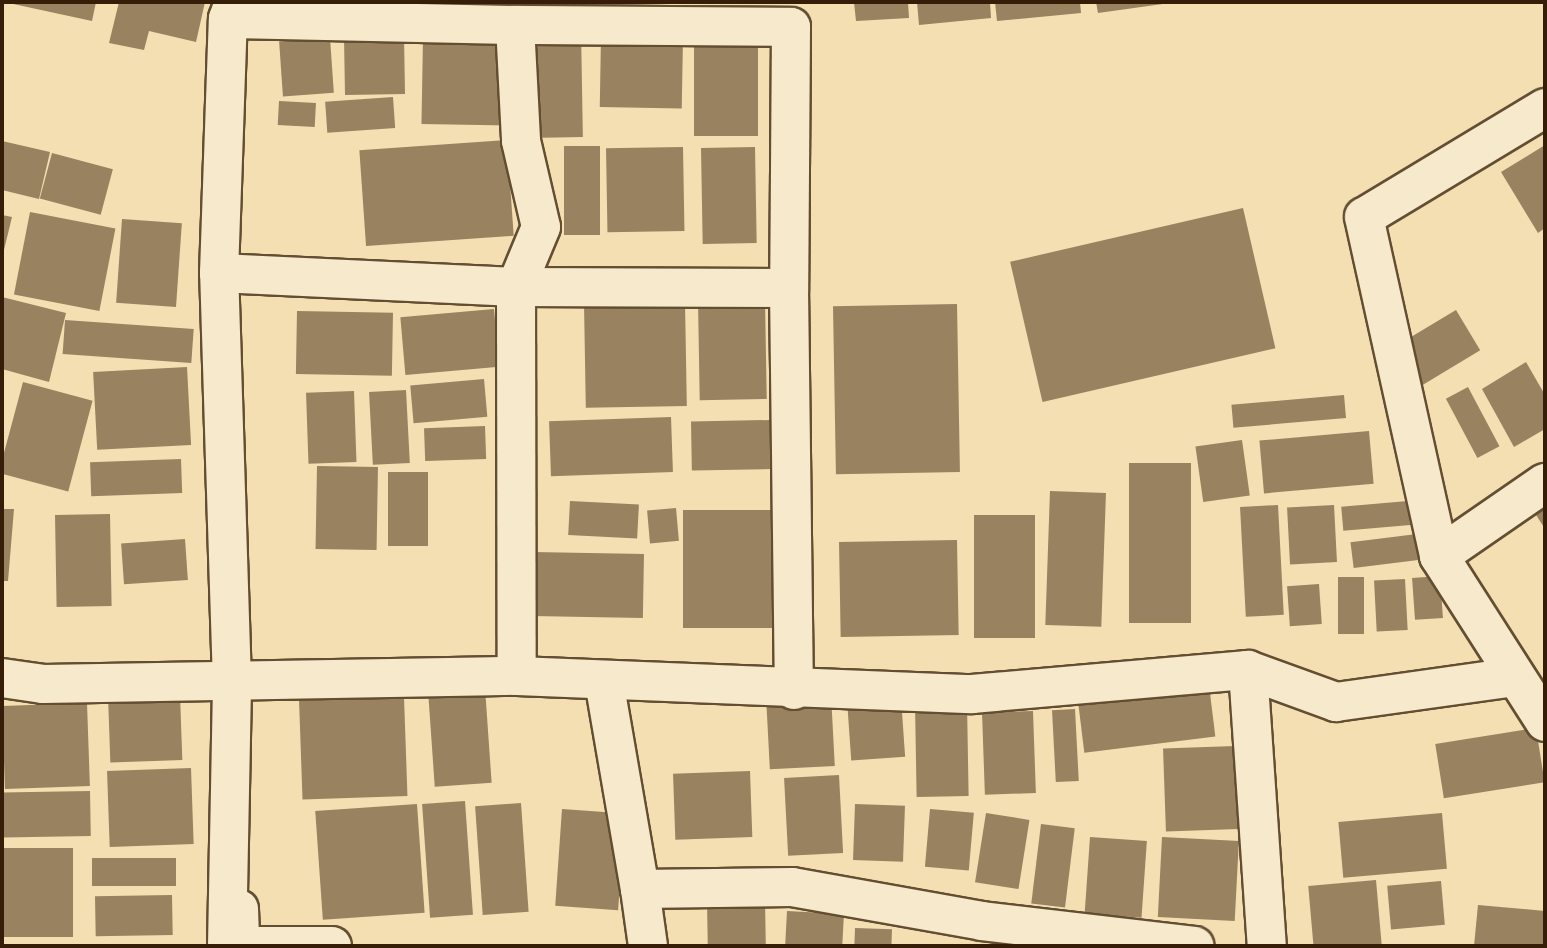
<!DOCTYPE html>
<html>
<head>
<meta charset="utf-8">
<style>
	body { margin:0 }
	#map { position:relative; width:1547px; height:948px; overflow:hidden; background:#f3dfb1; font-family:"Libre Caslon Text",serif }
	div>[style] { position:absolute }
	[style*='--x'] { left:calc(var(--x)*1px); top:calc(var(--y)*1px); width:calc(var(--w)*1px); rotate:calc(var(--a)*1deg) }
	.building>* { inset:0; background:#988260; transform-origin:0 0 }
	.roads { filter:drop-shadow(2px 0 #644e32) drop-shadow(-2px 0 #644e32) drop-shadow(0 2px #644e32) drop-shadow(0 -2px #644e32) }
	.minor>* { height:38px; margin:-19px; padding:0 19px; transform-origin:19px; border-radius:19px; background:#f7eacc }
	span { translate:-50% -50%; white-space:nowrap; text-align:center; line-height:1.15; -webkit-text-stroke:5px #f7eacc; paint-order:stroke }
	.frame { position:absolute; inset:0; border:4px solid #351d08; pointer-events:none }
</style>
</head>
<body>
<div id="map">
	<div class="building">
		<i style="clip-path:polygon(4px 2px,96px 2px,92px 21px)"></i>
		<i style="clip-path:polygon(119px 2px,205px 2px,196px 42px,149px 31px,144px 50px,109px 43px)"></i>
		<i style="clip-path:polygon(854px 2px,908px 2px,909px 18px,856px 21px)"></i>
		<i style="clip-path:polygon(917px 2px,990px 2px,991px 18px,919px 25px)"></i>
		<i style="clip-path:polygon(995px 2px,1080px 2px,1081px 13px,997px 21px)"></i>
		<i style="clip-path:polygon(1096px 2px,1170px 2px,1170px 3px,1098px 13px)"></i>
		<i style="left:581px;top:30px;width:107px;height:54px;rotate:89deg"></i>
		<i style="left:404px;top:36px;width:58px;height:60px;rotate:89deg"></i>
		<i style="left:601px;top:36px;width:82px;height:71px;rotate:1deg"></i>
		<i style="left:423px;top:37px;width:91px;height:87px;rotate:1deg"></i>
		<i style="left:330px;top:38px;width:55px;height:51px;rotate:86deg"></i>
		<i style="left:694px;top:42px;width:64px;height:94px"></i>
		<i style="left:393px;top:97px;width:31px;height:68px;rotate:86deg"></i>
		<i style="left:279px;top:101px;width:37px;height:24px;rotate:3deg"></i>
		<i style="left:507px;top:140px;width:96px;height:148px;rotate:86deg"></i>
		<i style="clip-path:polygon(2px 141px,50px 152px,39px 199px,2px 190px)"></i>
		<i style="clip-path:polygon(1545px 145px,1545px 228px,1538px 233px,1501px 172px)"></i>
		<i style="left:564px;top:146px;width:36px;height:89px"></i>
		<i style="left:683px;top:147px;width:84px;height:77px;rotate:89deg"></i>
		<i style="left:755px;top:147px;width:96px;height:54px;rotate:89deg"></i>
		<i style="left:52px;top:153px;width:63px;height:47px;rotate:15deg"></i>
		<i style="left:1243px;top:208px;width:144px;height:239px;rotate:77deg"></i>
		<i style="left:30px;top:212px;width:87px;height:84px;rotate:11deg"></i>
		<i style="clip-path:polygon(2px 215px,12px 217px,3px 254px,2px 254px)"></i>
		<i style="left:122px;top:219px;width:60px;height:84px;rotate:4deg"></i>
		<i style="clip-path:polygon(2px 297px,66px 313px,49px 382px,2px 369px)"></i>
		<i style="left:765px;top:300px;width:99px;height:67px;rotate:89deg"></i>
		<i style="left:685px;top:302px;width:104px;height:101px;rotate:89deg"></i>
		<i style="left:957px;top:304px;width:168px;height:124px;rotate:89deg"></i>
		<i style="left:494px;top:309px;width:58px;height:94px;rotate:85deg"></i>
		<i style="left:1456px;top:310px;width:47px;height:73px;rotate:59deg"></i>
		<i style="left:297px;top:311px;width:96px;height:63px;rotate:1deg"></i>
		<i style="left:65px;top:320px;width:129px;height:34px;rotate:4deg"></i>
		<i style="clip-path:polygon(1526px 362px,1545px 395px,1545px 429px,1514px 447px,1482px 389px)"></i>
		<i style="left:187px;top:367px;width:78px;height:94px;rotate:87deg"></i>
		<i style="left:484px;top:379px;width:38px;height:74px;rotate:85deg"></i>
		<i style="left:23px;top:382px;width:72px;height:94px;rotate:15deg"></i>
		<i style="left:1468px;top:387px;width:67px;height:25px;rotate:62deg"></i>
		<i style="left:406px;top:390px;width:73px;height:37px;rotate:87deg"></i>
		<i style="left:354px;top:391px;width:71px;height:48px;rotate:88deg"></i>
		<i style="left:1344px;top:395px;width:23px;height:113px;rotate:85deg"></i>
		<i style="left:671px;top:417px;width:55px;height:122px;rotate:88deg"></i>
		<i style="left:771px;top:420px;width:49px;height:80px;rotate:89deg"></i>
		<i style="left:485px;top:426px;width:33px;height:61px;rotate:88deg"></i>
		<i style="left:1369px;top:431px;width:53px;height:110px;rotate:85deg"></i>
		<i style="left:1242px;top:440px;width:56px;height:47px;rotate:82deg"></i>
		<i style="left:181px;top:459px;width:34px;height:91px;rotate:88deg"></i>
		<i style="left:1129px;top:463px;width:62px;height:160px"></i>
		<i style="left:317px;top:466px;width:61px;height:83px;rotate:1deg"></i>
		<i style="left:428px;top:472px;width:74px;height:40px;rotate:90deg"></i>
		<i style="left:1050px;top:491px;width:56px;height:134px;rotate:2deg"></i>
		<i style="clip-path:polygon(1545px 498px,1545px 529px,1531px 507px)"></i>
		<i style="left:570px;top:501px;width:69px;height:34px;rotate:3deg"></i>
		<i style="left:1408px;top:501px;width:24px;height:67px;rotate:85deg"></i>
		<i style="left:1278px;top:505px;width:110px;height:38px;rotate:87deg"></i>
		<i style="left:1334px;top:505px;width:57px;height:47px;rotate:87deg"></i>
		<i style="left:676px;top:508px;width:33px;height:29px;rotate:85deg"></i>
		<i style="clip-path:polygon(2px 509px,14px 509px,8px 581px,2px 581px)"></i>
		<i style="left:778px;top:510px;width:118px;height:95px;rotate:90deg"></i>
		<i style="left:110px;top:514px;width:92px;height:55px;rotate:89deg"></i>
		<i style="left:974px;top:515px;width:61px;height:123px"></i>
		<i style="left:1417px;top:534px;width:26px;height:67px;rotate:83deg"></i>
		<i style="left:185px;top:539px;width:41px;height:64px;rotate:86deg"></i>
		<i style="left:957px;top:540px;width:95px;height:118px;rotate:89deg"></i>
		<i style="left:533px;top:552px;width:111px;height:64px;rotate:1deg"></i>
		<i style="left:1440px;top:576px;width:42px;height:28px;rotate:86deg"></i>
		<i style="left:1338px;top:577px;width:26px;height:57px"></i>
		<i style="left:1405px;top:579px;width:51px;height:31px;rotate:87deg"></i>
		<i style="left:1319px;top:584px;width:40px;height:32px;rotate:86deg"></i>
		<i style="left:1209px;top:685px;width:52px;height:132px;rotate:83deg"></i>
		<i style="left:485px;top:688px;width:95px;height:57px;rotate:86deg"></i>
		<i style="left:180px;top:694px;width:66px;height:72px;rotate:88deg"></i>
		<i style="left:831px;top:694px;width:72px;height:65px;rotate:87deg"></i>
		<i style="left:404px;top:697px;width:99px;height:105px;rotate:88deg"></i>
		<i style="left:901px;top:698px;width:59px;height:54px;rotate:86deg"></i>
		<i style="left:87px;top:703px;width:83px;height:85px;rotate:88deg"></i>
		<i style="left:967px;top:703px;width:93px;height:52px;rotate:89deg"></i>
		<i style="left:1075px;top:709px;width:72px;height:23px;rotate:87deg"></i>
		<i style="left:1033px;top:711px;width:82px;height:51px;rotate:88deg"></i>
		<i style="left:1536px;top:728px;width:55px;height:102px;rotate:81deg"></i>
		<i style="left:1235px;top:746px;width:83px;height:72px;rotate:88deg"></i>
		<i style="left:191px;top:768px;width:76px;height:84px;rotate:88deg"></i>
		<i style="left:750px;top:771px;width:66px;height:77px;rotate:88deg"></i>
		<i style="left:839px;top:775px;width:78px;height:55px;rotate:87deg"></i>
		<i style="left:90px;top:791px;width:45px;height:88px;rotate:89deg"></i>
		<i style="left:465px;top:801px;width:114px;height:43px;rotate:86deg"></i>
		<i style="left:521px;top:803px;width:109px;height:46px;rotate:86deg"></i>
		<i style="left:417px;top:804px;width:109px;height:102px;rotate:86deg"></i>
		<i style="left:855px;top:804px;width:50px;height:56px;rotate:2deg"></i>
		<i style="left:562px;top:809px;width:63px;height:97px;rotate:4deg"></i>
		<i style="left:930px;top:809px;width:44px;height:58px;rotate:5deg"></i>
		<i style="left:986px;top:813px;width:44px;height:70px;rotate:9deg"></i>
		<i style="left:1442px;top:813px;width:56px;height:104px;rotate:85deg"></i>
		<i style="left:1041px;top:824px;width:34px;height:80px;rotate:7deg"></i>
		<i style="left:1090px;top:837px;width:57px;height:77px;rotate:4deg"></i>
		<i style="left:1162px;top:837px;width:77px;height:80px;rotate:3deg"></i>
		<i style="left:2px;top:848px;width:71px;height:89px"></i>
		<i style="left:176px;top:858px;width:28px;height:84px;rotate:90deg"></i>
		<i style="left:1376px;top:880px;width:66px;height:68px;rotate:85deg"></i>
		<i style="left:1441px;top:881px;width:44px;height:54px;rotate:85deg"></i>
		<i style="left:172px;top:895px;width:40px;height:77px;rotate:89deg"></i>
		<i style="left:765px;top:900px;width:46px;height:58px;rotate:89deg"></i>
		<i style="clip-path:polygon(1478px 905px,1545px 911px,1545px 946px,1474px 946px)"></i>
		<i style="left:787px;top:911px;width:57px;height:35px;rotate:3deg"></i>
		<i style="left:855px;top:928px;width:37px;height:18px;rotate:2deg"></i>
	</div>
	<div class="roads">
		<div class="minor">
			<i style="--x:228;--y:19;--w:287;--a:1.2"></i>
			<i style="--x:515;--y:25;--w:116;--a:87"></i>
			<i style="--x:521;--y:141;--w:88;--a:76.9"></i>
			<i style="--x:541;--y:227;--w:65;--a:112.6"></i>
			<i style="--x:516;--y:287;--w:389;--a:89.9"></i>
			<i style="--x:515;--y:25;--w:276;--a:0.4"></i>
			<i style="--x:791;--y:27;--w:261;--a:90.4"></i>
			<i style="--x:1545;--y:108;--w:211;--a:148.9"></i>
			<i style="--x:1364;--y:217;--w:347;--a:77.5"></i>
			<i style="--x:1439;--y:556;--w:197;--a:57.4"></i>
			<i style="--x:219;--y:273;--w:297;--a:2.7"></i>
			<i style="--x:516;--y:287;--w:273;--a:0.2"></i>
			<i style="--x:789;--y:288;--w:402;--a:89.3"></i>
			<i style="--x:1439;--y:556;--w:129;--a:-34.6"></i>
			<i style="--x:1248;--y:670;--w:94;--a:20"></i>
			<i style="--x:1336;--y:702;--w:179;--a:-8"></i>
			<i style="--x:2;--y:678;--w:41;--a:8.3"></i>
			<i style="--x:43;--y:684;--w:474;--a:-1"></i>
			<i style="--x:517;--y:676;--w:455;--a:2.3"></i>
			<i style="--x:972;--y:694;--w:277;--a:-5"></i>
			<i style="--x:1248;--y:670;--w:277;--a:86.1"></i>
			<i style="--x:604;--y:681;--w:211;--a:80.2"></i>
			<i style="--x:239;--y:909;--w:37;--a:88"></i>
			<i style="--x:240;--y:946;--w:92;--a:0"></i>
			<i style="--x:227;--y:946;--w:263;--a:-88.9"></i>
			<i style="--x:232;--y:683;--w:410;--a:-91.8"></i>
			<i style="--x:219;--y:273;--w:254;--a:-88"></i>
			<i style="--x:228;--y:19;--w:18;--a:-71"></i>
			<i style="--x:648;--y:946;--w:58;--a:-98"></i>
			<i style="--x:640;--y:889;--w:152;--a:-0.8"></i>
			<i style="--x:792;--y:887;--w:193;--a:10.1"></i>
			<i style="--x:982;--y:921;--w:214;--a:6.7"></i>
		</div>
	</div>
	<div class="frame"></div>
</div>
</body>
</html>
